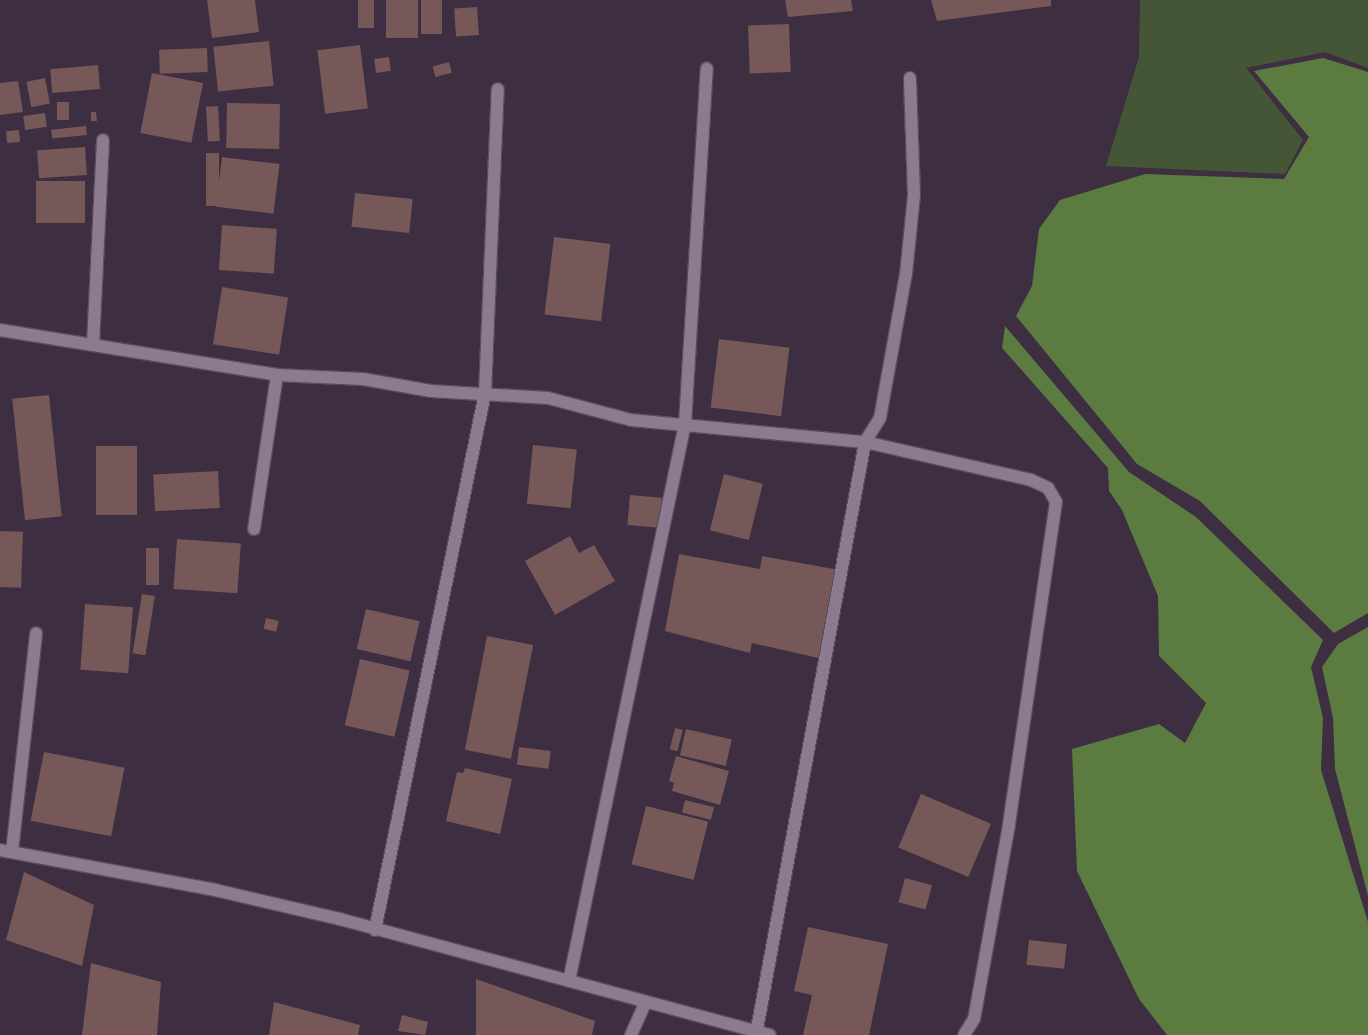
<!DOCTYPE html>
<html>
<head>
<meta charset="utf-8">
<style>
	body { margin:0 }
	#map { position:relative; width:1368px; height:1035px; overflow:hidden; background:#3d2e41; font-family:"Nunito Sans",sans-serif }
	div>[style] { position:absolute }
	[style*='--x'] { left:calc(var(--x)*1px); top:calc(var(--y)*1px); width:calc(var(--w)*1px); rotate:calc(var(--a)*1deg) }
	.green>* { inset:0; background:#445635 }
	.forest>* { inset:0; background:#5c7b40 }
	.building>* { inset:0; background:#755857; transform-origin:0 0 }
	.roads { filter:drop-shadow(1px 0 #594c5c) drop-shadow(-1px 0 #594c5c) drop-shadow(0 1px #594c5c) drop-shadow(0 -1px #594c5c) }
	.minor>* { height:12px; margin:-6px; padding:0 6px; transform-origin:6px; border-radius:6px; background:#8c7a90 }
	span { translate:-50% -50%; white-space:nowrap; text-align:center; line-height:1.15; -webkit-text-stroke:5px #201922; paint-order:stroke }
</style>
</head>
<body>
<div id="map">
	<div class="green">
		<i style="clip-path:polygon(1140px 0,1368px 0,1368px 68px,1325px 52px,1246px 68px,1303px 140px,1285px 174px,1106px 166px,1139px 57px)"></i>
	</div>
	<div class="forest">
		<i style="clip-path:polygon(1323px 58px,1368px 72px,1368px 613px,1334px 633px,1200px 501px,1137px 464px,1016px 316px,1032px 286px,1039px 229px,1060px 200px,1145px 174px,1284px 179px,1309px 137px,1254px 71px)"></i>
		<i style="clip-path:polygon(1005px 326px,1129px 472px,1196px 517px,1323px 640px,1311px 667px,1323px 718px,1321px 770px,1368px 922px,1368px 1035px,1167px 1035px,1139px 999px,1077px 871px,1072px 749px,1159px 724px,1185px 743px,1206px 703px,1159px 656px,1158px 596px,1122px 510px,1109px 491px,1108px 468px,1002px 348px)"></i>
		<i style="clip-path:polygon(1368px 627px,1368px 896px,1335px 769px,1333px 718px,1322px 667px,1338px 644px)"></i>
	</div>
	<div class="building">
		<i style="clip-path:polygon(207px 0,255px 0,259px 32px,212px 38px)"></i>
		<i style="left:358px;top:0;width:16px;height:28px"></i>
		<i style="left:386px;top:0;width:32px;height:38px"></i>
		<i style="left:421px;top:0;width:21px;height:34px"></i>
		<i style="clip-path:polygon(785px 0,851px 0,853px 11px,788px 17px)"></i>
		<i style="clip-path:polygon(931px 0,1051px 0,1051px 6px,937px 21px)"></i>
		<i style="left:477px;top:7px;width:28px;height:23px;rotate:86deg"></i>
		<i style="left:789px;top:24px;width:48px;height:41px;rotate:88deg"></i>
		<i style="left:269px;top:41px;width:45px;height:56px;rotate:84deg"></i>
		<i style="left:360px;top:45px;width:64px;height:43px;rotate:83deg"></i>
		<i style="left:207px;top:48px;width:24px;height:48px;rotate:88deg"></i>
		<i style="left:389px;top:57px;width:14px;height:15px;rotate:82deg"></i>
		<i style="left:449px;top:62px;width:11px;height:17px;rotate:75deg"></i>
		<i style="left:98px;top:65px;width:24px;height:48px;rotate:85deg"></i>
		<i style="left:152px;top:73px;width:52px;height:61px;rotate:11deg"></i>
		<i style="left:45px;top:78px;width:26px;height:19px;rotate:79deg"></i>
		<i style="clip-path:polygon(18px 81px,23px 112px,0 115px,0 83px)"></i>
		<i style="left:57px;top:102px;width:12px;height:18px"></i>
		<i style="left:227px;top:103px;width:53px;height:45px;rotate:1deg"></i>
		<i style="left:218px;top:106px;width:35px;height:12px;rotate:87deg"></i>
		<i style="clip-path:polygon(91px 112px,96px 112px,97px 121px,91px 121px)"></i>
		<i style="left:45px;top:113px;width:14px;height:22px;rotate:82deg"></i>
		<i style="left:86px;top:126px;width:9px;height:35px;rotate:84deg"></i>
		<i style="left:19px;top:130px;width:12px;height:13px;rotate:85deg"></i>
		<i style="left:85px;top:147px;width:28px;height:48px;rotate:86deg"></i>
		<i style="left:206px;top:153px;width:13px;height:53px"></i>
		<i style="left:222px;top:157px;width:58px;height:50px;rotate:7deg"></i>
		<i style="left:36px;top:181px;width:49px;height:42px"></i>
		<i style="left:355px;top:193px;width:58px;height:34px;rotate:6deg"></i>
		<i style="left:222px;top:225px;width:55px;height:45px;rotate:4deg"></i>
		<i style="left:554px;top:237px;width:57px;height:78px;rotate:7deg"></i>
		<i style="left:222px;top:287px;width:67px;height:58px;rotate:9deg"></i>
		<i style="left:719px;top:339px;width:71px;height:69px;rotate:7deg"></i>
		<i style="left:49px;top:395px;width:122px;height:37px;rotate:84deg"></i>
		<i style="left:533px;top:445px;width:44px;height:59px;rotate:6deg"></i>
		<i style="left:96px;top:446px;width:41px;height:69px"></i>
		<i style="left:218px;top:471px;width:37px;height:65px;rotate:87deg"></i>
		<i style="left:724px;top:474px;width:40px;height:58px;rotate:14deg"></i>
		<i style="left:630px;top:495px;width:32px;height:30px;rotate:5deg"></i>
		<i style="left:0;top:531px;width:23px;height:56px;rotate:2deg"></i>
		<i style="clip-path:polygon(570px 536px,579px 553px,594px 545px,615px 581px,555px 615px,525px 561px)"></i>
		<i style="left:177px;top:539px;width:64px;height:50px;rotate:4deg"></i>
		<i style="left:146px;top:548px;width:13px;height:37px"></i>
		<i style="clip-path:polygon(679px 554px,760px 569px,762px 556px,839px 570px,823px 659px,752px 643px,750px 653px,665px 631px)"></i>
		<i style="left:142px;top:594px;width:13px;height:60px;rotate:9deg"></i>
		<i style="left:85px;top:604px;width:48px;height:66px;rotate:4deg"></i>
		<i style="left:366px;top:609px;width:55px;height:41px;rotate:13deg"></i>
		<i style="left:266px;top:618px;width:13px;height:11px;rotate:13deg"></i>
		<i style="left:487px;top:636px;width:47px;height:116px;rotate:11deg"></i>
		<i style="left:360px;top:659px;width:51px;height:68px;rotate:13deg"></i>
		<i style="left:675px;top:728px;width:8px;height:22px;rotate:14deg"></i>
		<i style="left:686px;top:729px;width:47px;height:27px;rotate:13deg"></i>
		<i style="left:519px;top:747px;width:32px;height:18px;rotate:7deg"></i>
		<i style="left:44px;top:752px;width:82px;height:70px;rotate:11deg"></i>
		<i style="clip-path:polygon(676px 756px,729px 771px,720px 805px,672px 791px,674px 783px,669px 781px)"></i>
		<i style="clip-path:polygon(465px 768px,512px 779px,500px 834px,446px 821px,457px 772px,463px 773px)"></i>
		<i style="left:921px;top:794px;width:76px;height:58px;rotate:23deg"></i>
		<i style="left:685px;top:800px;width:30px;height:13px;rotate:14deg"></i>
		<i style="left:646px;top:806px;width:64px;height:60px;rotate:14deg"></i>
		<i style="clip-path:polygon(24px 872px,94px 905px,82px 966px,6px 940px)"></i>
		<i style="left:905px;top:878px;width:28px;height:25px;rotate:15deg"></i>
		<i style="clip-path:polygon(808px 927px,888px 944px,869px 1035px,803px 1035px,812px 995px,794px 991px)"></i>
		<i style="left:1029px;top:940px;width:38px;height:25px;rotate:6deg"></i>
		<i style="clip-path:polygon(91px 963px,161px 982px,157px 1035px,82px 1035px)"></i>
		<i style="clip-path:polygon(476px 979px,595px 1021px,592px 1035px,476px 1035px)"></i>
		<i style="clip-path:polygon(274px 1002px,360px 1025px,358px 1035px,269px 1035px)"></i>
		<i style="clip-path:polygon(402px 1015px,428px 1022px,425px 1035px,398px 1031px)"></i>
	</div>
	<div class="roads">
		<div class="minor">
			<i style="--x:0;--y:330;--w:281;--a:9.2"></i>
			<i style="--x:277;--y:375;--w:86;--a:2.7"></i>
			<i style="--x:363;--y:379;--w:69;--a:10"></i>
			<i style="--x:431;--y:391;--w:117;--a:3.4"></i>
			<i style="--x:548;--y:398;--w:86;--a:14.8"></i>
			<i style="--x:631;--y:420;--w:235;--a:5.4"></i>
			<i style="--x:865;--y:442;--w:28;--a:-58"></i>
			<i style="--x:880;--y:418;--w:146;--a:-79.8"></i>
			<i style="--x:906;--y:274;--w:79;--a:-84.2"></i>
			<i style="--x:914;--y:195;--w:117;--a:-92"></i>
			<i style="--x:93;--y:345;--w:205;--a:-87.2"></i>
			<i style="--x:254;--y:529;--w:156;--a:-81.5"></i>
			<i style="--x:0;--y:850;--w:219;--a:10.5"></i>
			<i style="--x:215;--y:890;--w:128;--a:13.1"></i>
			<i style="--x:340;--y:919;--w:445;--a:15.1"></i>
			<i style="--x:12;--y:852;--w:220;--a:-83.7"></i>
			<i style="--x:375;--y:930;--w:548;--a:-78.42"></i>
			<i style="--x:485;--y:393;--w:304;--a:-87.6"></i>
			<i style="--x:569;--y:981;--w:569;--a:-78.24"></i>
			<i style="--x:685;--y:424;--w:356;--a:-86.5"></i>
			<i style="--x:757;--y:1029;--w:597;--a:-79.57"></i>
			<i style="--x:865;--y:442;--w:170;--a:12.9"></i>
			<i style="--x:1031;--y:480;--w:19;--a:25"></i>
			<i style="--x:1048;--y:488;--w:16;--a:60"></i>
			<i style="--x:1056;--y:502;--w:326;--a:98.3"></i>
			<i style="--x:1009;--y:825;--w:197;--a:100.2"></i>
			<i style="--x:974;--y:1019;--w:19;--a:122"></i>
			<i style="--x:631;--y:1035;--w:36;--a:-66"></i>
		</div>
	</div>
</div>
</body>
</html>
